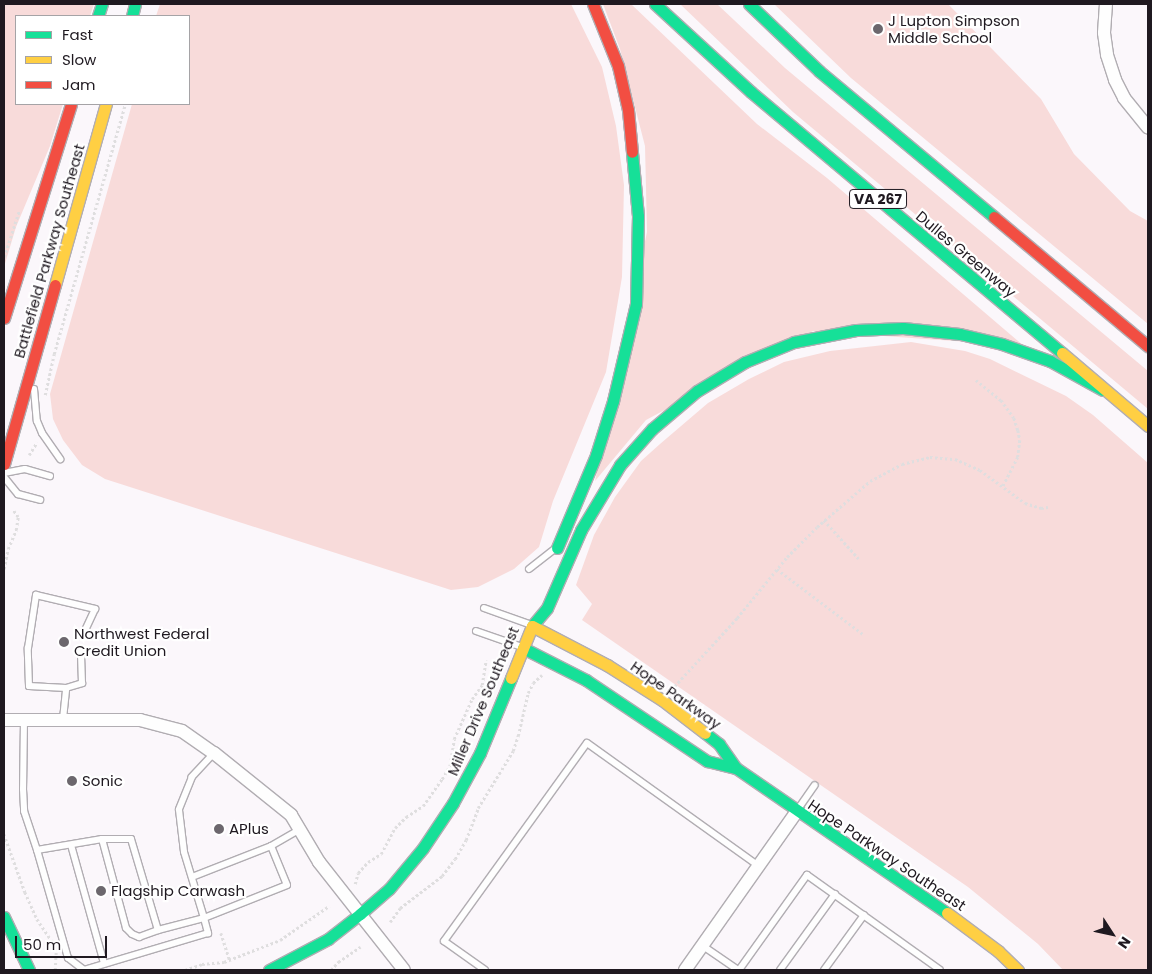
<!DOCTYPE html>
<html>
<head>
<meta charset="utf-8">
<style>
	body { margin:0 }
	#map { position:relative; width:1152px; height:974px; overflow:hidden; background:#fbf7fb; font-family:Poppins,sans-serif }
	div>[style] { position:absolute }
	[style*='--x'] { left:calc(var(--x)*1px); top:calc(var(--y)*1px); width:calc(var(--w)*1px); rotate:calc(var(--a)*1deg) }
	.green>* { inset:0; background:#f8dbda }
	.path>* { height:2.5px; margin-top:-1.25px; transform-origin:0; background:repeating-linear-gradient(90deg,#dfdedf 0 2.5px,transparent 0 5px) }
	.roads { filter:drop-shadow(1px 0 #b1adb2) drop-shadow(-1px 0 #b1adb2) drop-shadow(0 1px #b1adb2) drop-shadow(0 -1px #b1adb2) }
	.lane>* { height:6px; margin:-3px; padding:0 3px; transform-origin:3px; border-radius:3px; background:#fefefe }
	.street>* { height:12px; margin:-6px; padding:0 6px; transform-origin:6px; border-radius:6px; background:#fefefe }
	.fast>* { height:11px; margin:-5.5px; padding:0 5.5px; transform-origin:5.5px; border-radius:5.5px; background:#16e098 }
	.slow>* { height:11px; margin:-5.5px; padding:0 5.5px; transform-origin:5.5px; border-radius:5.5px; background:#ffcf43 }
	.jam>* { height:11px; margin:-5.5px; padding:0 5.5px; transform-origin:5.5px; border-radius:5.5px; background:#f24e42 }
	.dots>* { width:14px; height:14px; translate:-50% -50%; box-sizing:border-box; border:2px solid #fff; border-radius:50% }
	span { translate:-50% -50%; white-space:nowrap; text-align:center; line-height:1.15; -webkit-text-stroke:4.5px #fff; paint-order:stroke }
	.shield-label span { padding:1px 4px; background:#fff; border:1px solid; border-radius:4px; -webkit-text-stroke-width:0 }
	.shield-label { font-size:14px; color:#1f1920; font-weight:700 }
	.poi-label { font-size:15px; color:#1f1920 }
	.left { translate:0 -50%; text-align:left }
	.street-label { font-size:15px; color:#1f1920 }
	.frame { position:absolute; inset:0; border:5px solid #1f1920; pointer-events:none }
	.legend { position:absolute; left:15px; top:15px; width:175px; height:90px; box-sizing:border-box; background:#fff; border:1px solid #a5a3a6; margin:0; padding:6px 9px; list-style:none; font-size:15px; color:#1f1920 }
	.legend li { display:flex; align-items:center; gap:10px; height:25px }
	.legend b { width:25px; border:1px solid #a5a3a6 }
	.north { position:absolute; left:1087px; top:909px; width:50px; height:50px; -webkit-text-stroke:4px #fff; paint-order:stroke; rotate:125deg; font-size:14px; font-weight:700; line-height:20px; text-align:center; color:#1f1920 }
	.north::after { content:''; display:block; margin:auto; width:18px; height:22px; background:#1f1920; clip-path:polygon(50% 0,100% 100%,50% 72%,0 100%) }
	.scale { position:absolute; left:15px; top:936px; width:92px; height:22px; box-sizing:border-box; border:2px solid #1f1920; border-top:0; padding-left:6px; font-size:15px; line-height:18px; white-space:nowrap; color:#1f1920; -webkit-text-stroke:4px #fff; paint-order:stroke }
</style>
</head>
<body>
<div id="map">
	<div class="green">
		<i style="clip-path:polygon(4px 4px,94px 4px,90px 16px,16px 16px,16px 104px,63px 104px,50px 146px,16px 227px,4px 267px)"></i>
		<i style="clip-path:polygon(160px 4px,571px 4px,602px 67px,616px 126px,624px 185px,622px 277px,606px 372px,553px 501px,539px 547px,514px 569px,478px 587px,451px 590px,105px 479px,82px 465px,63px 440px,53px 419px,50px 394px,132px 104px,189px 104px,189px 16px,156px 16px)"></i>
		<i style="clip-path:polygon(603px 4px,631px 4px,757px 124px,827px 178px,1024px 346px,813px 331px,646px 420px,595px 481px,647px 232px,645px 146px,620px 49px)"></i>
		<i style="clip-path:polygon(680px 4px,717px 4px,785px 68px,1148px 371px,1148px 409px,793px 112px)"></i>
		<i style="clip-path:polygon(774px 4px,948px 4px,1041px 99px,1074px 154px,1130px 211px,1148px 221px,1148px 324px,851px 78px)"></i>
		<i style="clip-path:polygon(911px 342px,965px 351px,990px 359px,1066px 396px,1093px 415px,1148px 463px,1148px 970px,1063px 970px,1038px 944px,968px 887px,582px 620px,592px 604px,576px 585px,594px 535px,615px 497px,641px 461px,660px 444px,708px 403px,749px 379px,784px 362px,830px 351px)"></i>
	</div>
	<div class="path">
		<i style="--x:4;--y:257;--w:48;--a:-71.9"></i>
		<i style="--x:976;--y:380;--w:32;--a:39"></i>
		<i style="--x:1001;--y:400;--w:22;--a:54"></i>
		<i style="--x:1014;--y:418;--w:13;--a:72"></i>
		<i style="--x:1018;--y:430;--w:10;--a:79"></i>
		<i style="--x:1020;--y:440;--w:17;--a:97"></i>
		<i style="--x:1018;--y:457;--w:34;--a:117"></i>
		<i style="--x:45;--y:395;--w:42;--a:-77.6"></i>
		<i style="--x:54;--y:354;--w:260;--a:-74.1"></i>
		<i style="--x:29;--y:455;--w:15;--a:-58"></i>
		<i style="--x:824;--y:520;--w:52;--a:48.1"></i>
		<i style="--x:4;--y:569;--w:20;--a:-79"></i>
		<i style="--x:8;--y:549;--w:21;--a:-67"></i>
		<i style="--x:16;--y:530;--w:13;--a:-81"></i>
		<i style="--x:18;--y:517;--w:9;--a:-126"></i>
		<i style="--x:777;--y:569;--w:108;--a:37.1"></i>
		<i style="--x:671;--y:690;--w:98;--a:-47.5"></i>
		<i style="--x:737;--y:618;--w:79;--a:-50.7"></i>
		<i style="--x:787;--y:557;--w:42;--a:-45"></i>
		<i style="--x:817;--y:527;--w:70;--a:-41"></i>
		<i style="--x:870;--y:481;--w:36;--a:-28"></i>
		<i style="--x:902;--y:464;--w:29;--a:-14"></i>
		<i style="--x:930;--y:457;--w:25;--a:5"></i>
		<i style="--x:955;--y:459;--w:27;--a:24"></i>
		<i style="--x:980;--y:470;--w:56;--a:36.3"></i>
		<i style="--x:1025;--y:503;--w:17;--a:17"></i>
		<i style="--x:1041;--y:508;--w:7;--a:-8"></i>
		<i style="--x:4;--y:834;--w:62;--a:70.1"></i>
		<i style="--x:25;--y:892;--w:30;--a:66"></i>
		<i style="--x:37;--y:919;--w:30;--a:56"></i>
		<i style="--x:355;--y:884;--w:11;--a:-75"></i>
		<i style="--x:358;--y:873;--w:15;--a:-48"></i>
		<i style="--x:368;--y:862;--w:15;--a:-32"></i>
		<i style="--x:381;--y:854;--w:30;--a:-62"></i>
		<i style="--x:395;--y:828;--w:16;--a:-45"></i>
		<i style="--x:406;--y:817;--w:20;--a:-33"></i>
		<i style="--x:423;--y:806;--w:33;--a:-55"></i>
		<i style="--x:442;--y:779;--w:16;--a:-60"></i>
		<i style="--x:450;--y:765;--w:26;--a:-81"></i>
		<i style="--x:454;--y:739;--w:44;--a:-65.8"></i>
		<i style="--x:472;--y:699;--w:17;--a:-54"></i>
		<i style="--x:482;--y:685;--w:25;--a:-81"></i>
		<i style="--x:390;--y:922;--w:17;--a:-54"></i>
		<i style="--x:400;--y:908;--w:53;--a:-37.3"></i>
		<i style="--x:442;--y:876;--w:21;--a:-53"></i>
		<i style="--x:455;--y:859;--w:22;--a:-60"></i>
		<i style="--x:466;--y:840;--w:34;--a:-69"></i>
		<i style="--x:478;--y:808;--w:67;--a:-58.4"></i>
		<i style="--x:513;--y:751;--w:16;--a:-72"></i>
		<i style="--x:518;--y:736;--w:44;--a:-76.9"></i>
		<i style="--x:528;--y:693;--w:11;--a:-63"></i>
		<i style="--x:533;--y:683;--w:12;--a:-42"></i>
		<i style="--x:221;--y:933;--w:28;--a:72"></i>
		<i style="--x:55;--y:970;--w:18;--a:-87"></i>
		<i style="--x:185;--y:970;--w:18;--a:-19"></i>
		<i style="--x:202;--y:964;--w:22;--a:-5"></i>
		<i style="--x:224;--y:962;--w:60;--a:-21.4"></i>
		<i style="--x:280;--y:940;--w:60;--a:-34.8"></i>
		<i style="--x:331;--y:970;--w:11;--a:-49"></i>
		<i style="--x:338;--y:962;--w:27;--a:-34"></i>
	</div>
	<div class="roads">
		<div class="lane">
			<i style="--x:34;--y:389;--w:32;--a:85"></i>
			<i style="--x:37;--y:421;--w:13;--a:67"></i>
			<i style="--x:42;--y:433;--w:32;--a:55"></i>
			<i style="--x:4;--y:473;--w:21;--a:-11"></i>
			<i style="--x:25;--y:469;--w:26;--a:16"></i>
			<i style="--x:4;--y:477;--w:22;--a:51"></i>
			<i style="--x:18;--y:494;--w:23;--a:15"></i>
			<i style="--x:529;--y:569;--w:31;--a:-38"></i>
			<i style="--x:484;--y:608;--w:48;--a:19.6"></i>
			<i style="--x:476;--y:631;--w:49;--a:19.2"></i>
			<i style="--x:66;--y:688;--w:17;--a:-17"></i>
			<i style="--x:82;--y:683;--w:33;--a:-92"></i>
			<i style="--x:63;--y:719;--w:31;--a:-84"></i>
			<i style="--x:66;--y:688;--w:37;--a:-177"></i>
			<i style="--x:29;--y:686;--w:38;--a:-92"></i>
			<i style="--x:28;--y:648;--w:54;--a:-81.4"></i>
			<i style="--x:36;--y:595;--w:61;--a:13.3"></i>
			<i style="--x:95;--y:609;--w:26;--a:115"></i>
			<i style="--x:24;--y:720;--w:69;--a:90.8"></i>
			<i style="--x:23;--y:789;--w:22;--a:87"></i>
			<i style="--x:24;--y:811;--w:41;--a:71.6"></i>
			<i style="--x:37;--y:850;--w:66;--a:-9.6"></i>
			<i style="--x:102;--y:839;--w:29;--a:0"></i>
			<i style="--x:131;--y:839;--w:95;--a:73.5"></i>
			<i style="--x:158;--y:930;--w:48;--a:-14.6"></i>
			<i style="--x:204;--y:918;--w:16;--a:75"></i>
			<i style="--x:208;--y:933;--w:129;--a:163.4"></i>
			<i style="--x:84;--y:970;--w:20;--a:-143"></i>
			<i style="--x:68;--y:958;--w:112;--a:-106"></i>
			<i style="--x:214;--y:753;--w:33;--a:133"></i>
			<i style="--x:192;--y:777;--w:35;--a:112"></i>
			<i style="--x:179;--y:810;--w:42;--a:83.2"></i>
			<i style="--x:184;--y:852;--w:69;--a:73.1"></i>
			<i style="--x:204;--y:918;--w:89;--a:-21.7"></i>
			<i style="--x:287;--y:885;--w:42;--a:-112.3"></i>
			<i style="--x:271;--y:846;--w:34;--a:-30"></i>
			<i style="--x:798;--y:809;--w:29;--a:-55"></i>
			<i style="--x:102;--y:839;--w:92;--a:74.9"></i>
			<i style="--x:126;--y:928;--w:8;--a:45"></i>
			<i style="--x:132;--y:934;--w:8;--a:23"></i>
			<i style="--x:139;--y:937;--w:20;--a:-20"></i>
			<i style="--x:71;--y:845;--w:123;--a:74.4"></i>
			<i style="--x:192;--y:877;--w:85;--a:-21.4"></i>
			<i style="--x:703;--y:946;--w:42;--a:34.4"></i>
			<i style="--x:485;--y:970;--w:50;--a:-144.7"></i>
			<i style="--x:444;--y:941;--w:244;--a:-54.2"></i>
			<i style="--x:587;--y:743;--w:211;--a:35.6"></i>
			<i style="--x:739;--y:970;--w:117;--a:-54.4"></i>
			<i style="--x:807;--y:875;--w:163;--a:35.5"></i>
			<i style="--x:780;--y:970;--w:94;--a:-54.1"></i>
			<i style="--x:824;--y:970;--w:68;--a:-54"></i>
		</div>
		<div class="street">
			<i style="--x:1106;--y:4;--w:29;--a:94"></i>
			<i style="--x:1104;--y:33;--w:22;--a:82"></i>
			<i style="--x:1107;--y:55;--w:26;--a:72"></i>
			<i style="--x:1115;--y:80;--w:20;--a:63"></i>
			<i style="--x:1124;--y:98;--w:38;--a:51"></i>
			<i style="--x:4;--y:720;--w:136;--a:0"></i>
			<i style="--x:140;--y:720;--w:43;--a:14.7"></i>
			<i style="--x:182;--y:731;--w:39;--a:35"></i>
			<i style="--x:214;--y:753;--w:99;--a:38.8"></i>
			<i style="--x:291;--y:815;--w:55;--a:59.2"></i>
			<i style="--x:319;--y:862;--w:137;--a:51.8"></i>
			<i style="--x:685;--y:970;--w:194;--a:-54.8"></i>
		</div>
		<div class="fast">
			<i style="--x:655;--y:4;--w:130;--a:42.5"></i>
			<i style="--x:751;--y:92;--w:406;--a:40"></i>
			<i style="--x:749;--y:4;--w:97;--a:43.7"></i>
			<i style="--x:819;--y:71;--w:228;--a:39.8"></i>
			<i style="--x:98;--y:16;--w:13;--a:-72"></i>
			<i style="--x:132;--y:16;--w:12;--a:-76"></i>
			<i style="--x:557;--y:548;--w:101;--a:-67.2"></i>
			<i style="--x:596;--y:455;--w:57;--a:-72.5"></i>
			<i style="--x:613;--y:401;--w:100;--a:-76.7"></i>
			<i style="--x:636;--y:304;--w:88;--a:-88.7"></i>
			<i style="--x:638;--y:216;--w:64;--a:-95.4"></i>
			<i style="--x:532;--y:626;--w:23;--a:-50"></i>
			<i style="--x:547;--y:608;--w:85;--a:-66.4"></i>
			<i style="--x:581;--y:530;--w:76;--a:-59"></i>
			<i style="--x:620;--y:465;--w:48;--a:-48.4"></i>
			<i style="--x:652;--y:429;--w:59;--a:-40.2"></i>
			<i style="--x:697;--y:391;--w:56;--a:-31.1"></i>
			<i style="--x:745;--y:362;--w:53;--a:-22.2"></i>
			<i style="--x:794;--y:342;--w:63;--a:-11"></i>
			<i style="--x:856;--y:330;--w:47;--a:-2.4"></i>
			<i style="--x:903;--y:328;--w:57;--a:6"></i>
			<i style="--x:960;--y:334;--w:43;--a:13.4"></i>
			<i style="--x:1002;--y:344;--w:51;--a:19.5"></i>
			<i style="--x:1050;--y:361;--w:60;--a:28.7"></i>
			<i style="--x:523;--y:648;--w:71;--a:26.9"></i>
			<i style="--x:586;--y:680;--w:146;--a:33.8"></i>
			<i style="--x:707;--y:761;--w:30;--a:14"></i>
			<i style="--x:705;--y:733;--w:18;--a:38"></i>
			<i style="--x:719;--y:744;--w:29;--a:55"></i>
			<i style="--x:736;--y:768;--w:256;--a:34.5"></i>
			<i style="--x:4;--y:917;--w:59;--a:64.7"></i>
			<i style="--x:269;--y:970;--w:67;--a:-27.7"></i>
			<i style="--x:328;--y:939;--w:41;--a:-38"></i>
			<i style="--x:360;--y:914;--w:38;--a:-41"></i>
			<i style="--x:389;--y:889;--w:53;--a:-50.3"></i>
			<i style="--x:423;--y:848;--w:54;--a:-56.3"></i>
			<i style="--x:453;--y:803;--w:57;--a:-61.6"></i>
			<i style="--x:480;--y:753;--w:81;--a:-67.5"></i>
		</div>
		<div class="slow">
			<i style="--x:55;--y:285;--w:188;--a:-74.3"></i>
			<i style="--x:1062;--y:353;--w:113;--a:40.3"></i>
			<i style="--x:511;--y:678;--w:56;--a:-68"></i>
			<i style="--x:532;--y:626;--w:85;--a:27.5"></i>
			<i style="--x:607;--y:665;--w:65;--a:32.5"></i>
			<i style="--x:662;--y:700;--w:54;--a:37.5"></i>
			<i style="--x:947;--y:913;--w:64;--a:36.7"></i>
			<i style="--x:998;--y:951;--w:28;--a:44"></i>
		</div>
		<div class="jam">
			<i style="--x:593;--y:4;--w:67;--a:68"></i>
			<i style="--x:618;--y:66;--w:45;--a:77.2"></i>
			<i style="--x:628;--y:110;--w:42;--a:84.6"></i>
			<i style="--x:994;--y:217;--w:201;--a:40"></i>
			<i style="--x:4;--y:318;--w:224;--a:-72.6"></i>
			<i style="--x:4;--y:464;--w:186;--a:-74.1"></i>
		</div>
	</div>
	<div class="dots">
		<i style="left:878px;top:29px;background:#6c676d"></i>
		<i style="left:64px;top:642px;background:#6c676d"></i>
		<i style="left:72px;top:781px;background:#6c676d"></i>
		<i style="left:219px;top:829px;background:#6c676d"></i>
		<i style="left:101px;top:891px;background:#6c676d"></i>
	</div>
	<div class="shield-label">
		<span style="left:878px;top:199px">VA 267</span>
	</div>
	<div class="poi-label">
		<span class="left" style="left:888px;top:29px">J Lupton Simpson<br>Middle School</span>
		<span class="left" style="left:74px;top:642px">Northwest Federal<br>Credit Union</span>
		<span class="left" style="left:82px;top:781px">Sonic</span>
		<span class="left" style="left:229px;top:829px">APlus</span>
		<span class="left" style="left:111px;top:891px">Flagship Carwash</span>
	</div>
	<div class="street-label">
		<span style="left:49px;top:251px;rotate:-74deg">Battlefield Parkway Southeast</span>
		<span style="left:966px;top:254px;rotate:40deg">Dulles Greenway</span>
		<span style="left:676px;top:695px;rotate:35deg">Hope Parkway</span>
		<span style="left:483px;top:701px;rotate:-67deg">Miller Drive Southeast</span>
		<span style="left:887px;top:855px;rotate:34deg">Hope Parkway Southeast</span>
	</div>
	<div class="frame"></div>
	<ul class="legend">
	<li><b style="height:6px;background:#16e098"></b>Fast</li>
	<li><b style="height:6px;background:#ffcf43"></b>Slow</li>
	<li><b style="height:6px;background:#f24e42"></b>Jam</li>
	</ul>
	<div class="north">N</div>
	<div class="scale">50 m</div>
</div>
</body>
</html>
